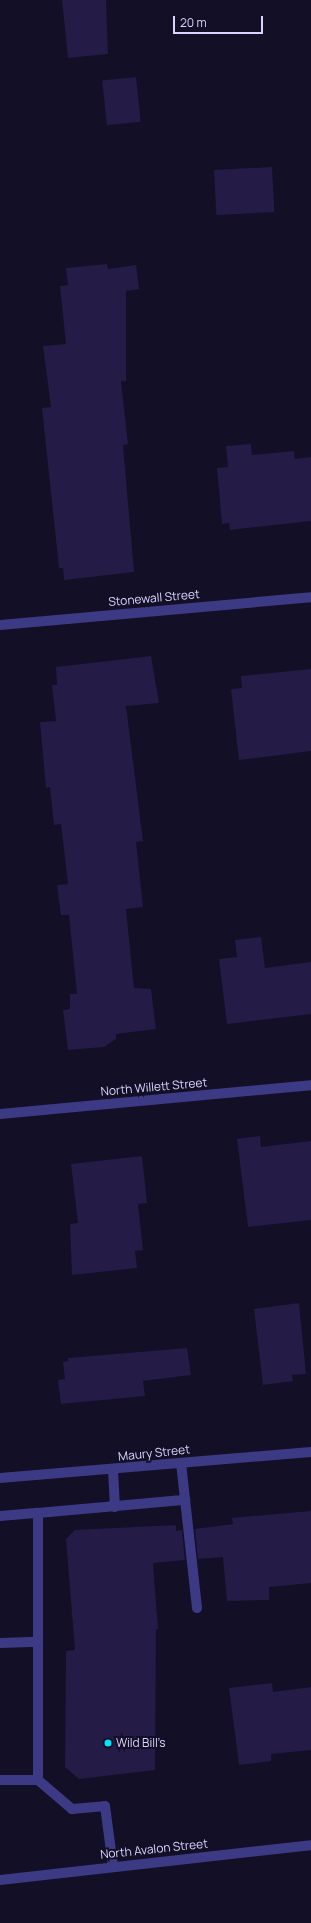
<!DOCTYPE html>
<html>
<head>
<meta charset="utf-8">
<style>
	body { margin:0 }
	#map { position:relative; width:311px; height:1923px; overflow:hidden; background:#130f26; font-family:Manrope,sans-serif }
	div>[style] { position:absolute }
	[style*='--x'] { left:calc(var(--x)*1px); top:calc(var(--y)*1px); width:calc(var(--w)*1px); rotate:calc(var(--a)*1deg) }
	.building>* { inset:0; background:#241b47; transform-origin:0 0 }
	.service>* { height:10px; margin:-5px; padding:0 5px; transform-origin:5px; border-radius:5px; background:#3d3a85 }
	.minor>* { height:10px; margin:-5px; padding:0 5px; transform-origin:5px; border-radius:5px; background:#3d3a85 }
	.dots>* { width:11px; height:11px; translate:-50% -50%; box-sizing:border-box; border:2px solid #130f26; border-radius:50% }
	span { translate:-50% -50%; white-space:nowrap; text-align:center; line-height:1.15; -webkit-text-stroke:4px #130f26; paint-order:stroke }
	.street-label { font-size:12px; color:#d9d4ff }
	.poi-label { font-size:12px; color:#d9d4ff }
	.left { translate:0 -50%; text-align:left }
	.scale { position:absolute; left:173px; top:16px; width:90px; height:18px; box-sizing:border-box; border:2px solid #d9d4ff; border-top:0; padding-left:5px; font-size:12px; line-height:14px; white-space:nowrap; color:#d9d4ff; -webkit-text-stroke:3px #130f26; paint-order:stroke }
</style>
</head>
<body>
<div id="map">
	<div class="building">
		<i style="clip-path:polygon(62px 0,106px 0,108px 54px,68px 58px)"></i>
		<i style="left:136px;top:77px;width:45px;height:34px;rotate:84deg"></i>
		<i style="left:272px;top:167px;width:45px;height:58px;rotate:87deg"></i>
		<i style="clip-path:polygon(107px 264px,108px 269px,136px 265px,139px 289px,126px 291px,126px 381px,121px 381px,128px 444px,123px 445px,134px 572px,64px 580px,63px 568px,59px 568px,42px 408px,51px 407px,43px 346px,66px 344px,60px 286px,68px 285px,66px 268px)"></i>
		<i style="clip-path:polygon(251px 444px,252px 455px,294px 451px,295px 459px,311px 457px,311px 521px,230px 530px,229px 523px,222px 524px,217px 468px,228px 467px,226px 446px)"></i>
		<i style="clip-path:polygon(151px 656px,159px 703px,126px 706px,143px 841px,136px 842px,143px 907px,126px 909px,134px 988px,151px 989px,156px 1029px,116px 1034px,116px 1039px,104px 1047px,68px 1050px,63px 1010px,70px 1009px,70px 994px,77px 994px,69px 915px,61px 915px,57px 885px,68px 884px,61px 824px,54px 825px,50px 787px,46px 788px,40px 722px,56px 721px,52px 685px,57px 685px,56px 667px)"></i>
		<i style="clip-path:polygon(311px 669px,311px 751px,239px 760px,231px 689px,242px 688px,241px 676px)"></i>
		<i style="clip-path:polygon(261px 937px,265px 968px,311px 962px,311px 1014px,227px 1024px,219px 959px,237px 957px,235px 940px)"></i>
		<i style="clip-path:polygon(260px 1136px,261px 1147px,311px 1141px,311px 1220px,248px 1227px,237px 1139px)"></i>
		<i style="clip-path:polygon(142px 1156px,147px 1203px,138px 1204px,143px 1250px,135px 1251px,137px 1268px,72px 1275px,70px 1224px,78px 1223px,71px 1164px)"></i>
		<i style="clip-path:polygon(299px 1303px,306px 1374px,292px 1375px,293px 1381px,263px 1385px,254px 1309px)"></i>
		<i style="clip-path:polygon(187px 1348px,191px 1375px,143px 1381px,145px 1396px,61px 1404px,58px 1380px,65px 1379px,63px 1362px,68px 1361px,68px 1358px)"></i>
		<i style="clip-path:polygon(311px 1511px,311px 1583px,269px 1587px,269px 1600px,227px 1601px,223px 1557px,198px 1559px,195px 1529px,233px 1524px,232px 1518px)"></i>
		<i style="clip-path:polygon(176px 1525px,176px 1531px,182px 1530px,185px 1560px,153px 1563px,158px 1629px,156px 1629px,155px 1770px,79px 1779px,65px 1767px,66px 1651px,75px 1650px,66px 1539px,75px 1530px)"></i>
		<i style="clip-path:polygon(272px 1683px,273px 1692px,311px 1687px,311px 1750px,271px 1754px,271px 1761px,239px 1765px,229px 1688px)"></i>
	</div>
	<div class="service">
		<i style="--x:181;--y:1463;--w:146;--a:83.7"></i>
		<i style="--x:113;--y:1470;--w:37;--a:87"></i>
		<i style="--x:38;--y:1513;--w:148;--a:-5.1"></i>
		<i style="--x:0;--y:1516;--w:38;--a:-5"></i>
		<i style="--x:38;--y:1513;--w:267;--a:90"></i>
		<i style="--x:38;--y:1780;--w:38;--a:180"></i>
		<i style="--x:0;--y:1643;--w:38;--a:-2"></i>
		<i style="--x:38;--y:1780;--w:45;--a:40.5"></i>
		<i style="--x:72;--y:1809;--w:33;--a:-5"></i>
		<i style="--x:105;--y:1806;--w:61;--a:82.4"></i>
	</div>
	<div class="minor">
		<i style="--x:0;--y:625;--w:312;--a:-5.1"></i>
		<i style="--x:0;--y:1114;--w:312;--a:-5.3"></i>
		<i style="--x:0;--y:1478;--w:312;--a:-4.8"></i>
		<i style="--x:0;--y:1880;--w:313;--a:-6.4"></i>
	</div>
	<div class="dots">
		<i style="left:108px;top:1743px;background:#00e5ff"></i>
	</div>
	<div class="street-label">
		<span style="left:154px;top:598px;rotate:-5deg">Stonewall Street</span>
		<span style="left:154px;top:1087px;rotate:-5deg">North Willett Street</span>
		<span style="left:154px;top:1453px;rotate:-6deg">Maury Street</span>
		<span style="left:154px;top:1849px;rotate:-6deg">North Avalon Street</span>
	</div>
	<div class="poi-label">
		<span class="left" style="left:116px;top:1743px">Wild Bill’s</span>
	</div>
	<div class="scale">20 m</div>
</div>
</body>
</html>
